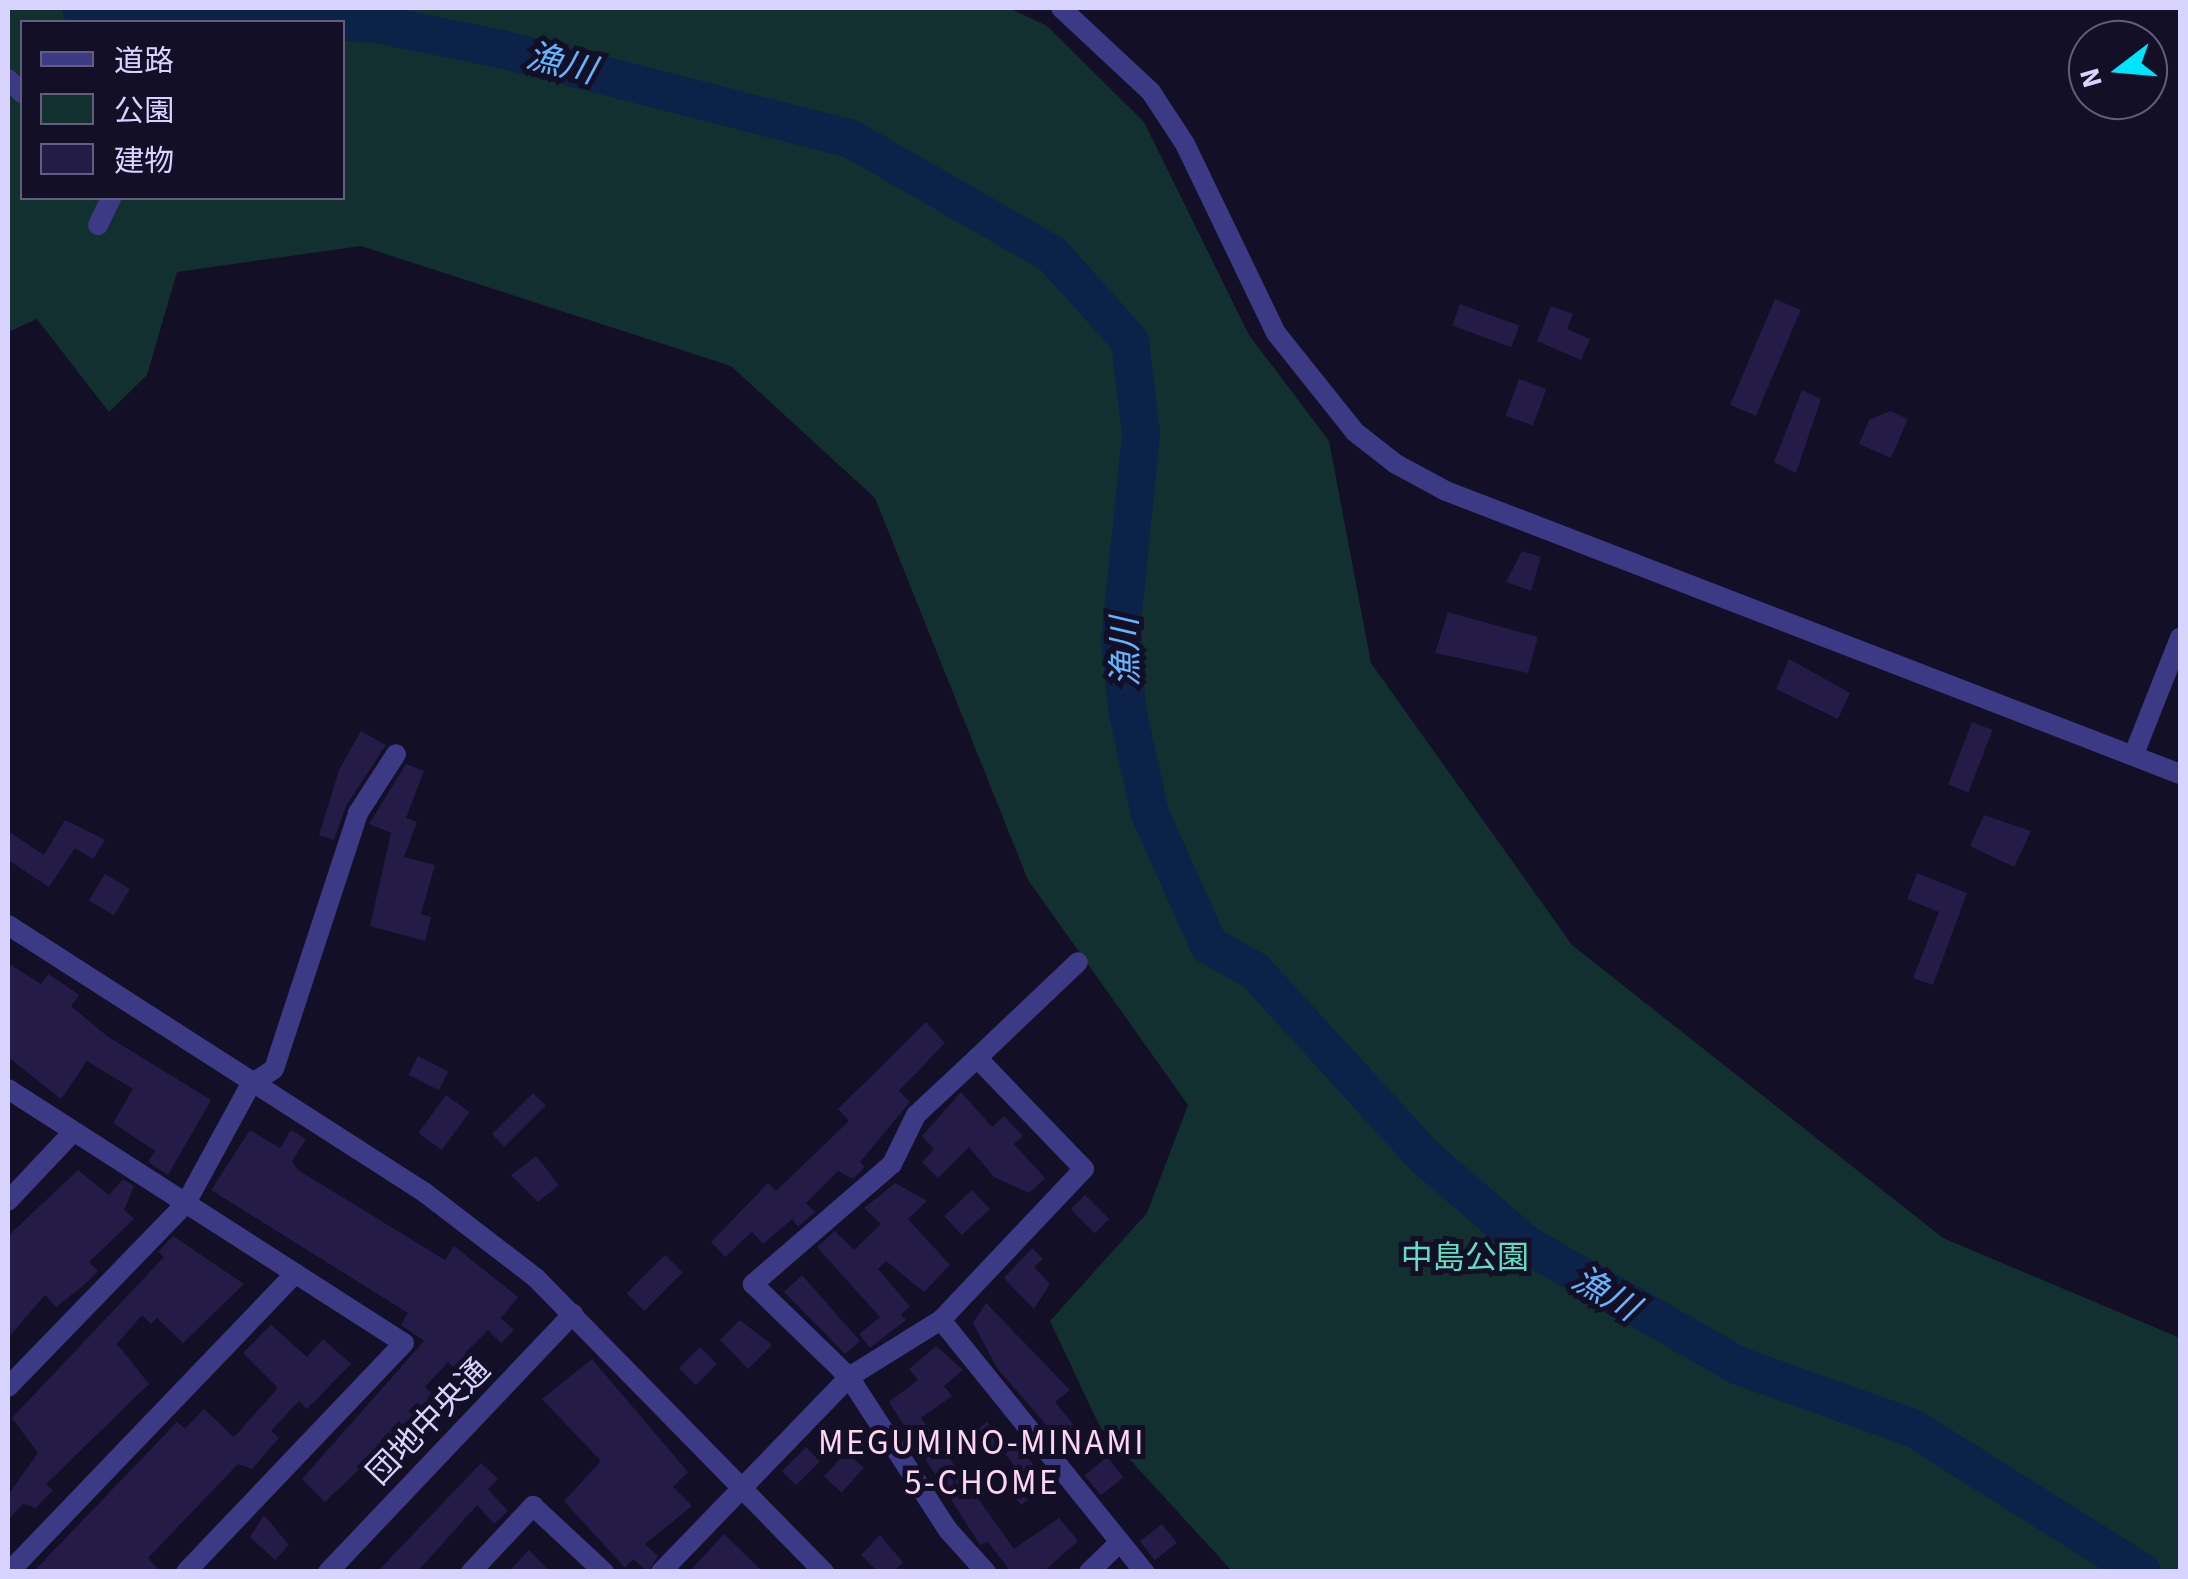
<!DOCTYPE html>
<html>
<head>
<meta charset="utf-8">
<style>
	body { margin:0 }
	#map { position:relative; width:2188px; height:1579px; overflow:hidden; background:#130f26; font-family:"Source Sans 3","Noto Sans JP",sans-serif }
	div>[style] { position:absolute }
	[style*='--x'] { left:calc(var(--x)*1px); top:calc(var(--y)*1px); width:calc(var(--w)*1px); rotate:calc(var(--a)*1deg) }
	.green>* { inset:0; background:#12302f }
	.river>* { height:38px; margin:-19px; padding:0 19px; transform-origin:19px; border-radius:19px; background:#0c2248 }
	.building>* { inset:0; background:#241b47; transform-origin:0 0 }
	.minor>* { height:20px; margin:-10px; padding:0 10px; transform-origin:10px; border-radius:10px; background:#3d3a85 }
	span { translate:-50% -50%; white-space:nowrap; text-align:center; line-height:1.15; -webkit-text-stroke:10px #130f26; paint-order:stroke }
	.park-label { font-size:32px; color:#5fe0c0 }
	.street-label { font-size:32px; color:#d9d4ff }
	.water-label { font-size:35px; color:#62b6ff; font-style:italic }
	.neighbourhood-label { font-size:35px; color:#ffd6f0; letter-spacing:2.5px }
	.frame { position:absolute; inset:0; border:10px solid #d9d4ff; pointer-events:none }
	.legend { position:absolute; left:20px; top:20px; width:325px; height:180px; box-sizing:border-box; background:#130f26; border:2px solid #625e7d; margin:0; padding:12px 18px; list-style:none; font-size:30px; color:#d9d4ff }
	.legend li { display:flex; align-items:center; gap:20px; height:50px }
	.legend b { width:50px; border:2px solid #625e7d }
	.north { position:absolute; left:2068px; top:20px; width:100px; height:100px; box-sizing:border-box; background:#130f26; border:2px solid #625e7d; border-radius:50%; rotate:254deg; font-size:28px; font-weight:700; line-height:40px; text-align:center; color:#d9d4ff }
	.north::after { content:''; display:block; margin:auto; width:35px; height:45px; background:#00e5ff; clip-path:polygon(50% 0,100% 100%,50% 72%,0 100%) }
</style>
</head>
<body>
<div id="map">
	<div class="green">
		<i style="clip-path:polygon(evenodd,8px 8px,1009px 8px,1047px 26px,1144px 122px,1249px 335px,1329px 441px,1371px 663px,1572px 945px,1943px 1238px,2180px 1338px,2180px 1571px,1232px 1571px,1100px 1427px,1050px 1321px,1147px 1213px,1188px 1105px,1028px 880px,875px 498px,731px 366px,361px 246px,177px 272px,147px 375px,109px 412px,37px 319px,8px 332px,8px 8px,22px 22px,342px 22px,342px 198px,22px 198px,22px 22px)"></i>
	</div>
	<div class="river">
		<i style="--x:81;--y:8;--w:25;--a:21"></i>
		<i style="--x:104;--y:17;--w:82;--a:-3.5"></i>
		<i style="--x:186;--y:12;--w:191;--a:3.6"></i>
		<i style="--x:377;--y:24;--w:126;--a:11.4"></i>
		<i style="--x:501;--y:49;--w:361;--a:14.4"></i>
		<i style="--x:851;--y:139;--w:232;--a:29.8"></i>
		<i style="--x:1052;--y:254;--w:117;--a:48.1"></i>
		<i style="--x:1130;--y:341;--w:95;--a:83.3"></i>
		<i style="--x:1141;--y:435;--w:207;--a:95.8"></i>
		<i style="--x:1120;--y:641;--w:72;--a:83.7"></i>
		<i style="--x:1128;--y:713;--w:103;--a:77.7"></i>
		<i style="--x:1150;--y:814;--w:144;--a:65.8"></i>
		<i style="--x:1209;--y:945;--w:53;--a:29.5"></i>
		<i style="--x:1255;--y:971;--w:253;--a:47.6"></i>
		<i style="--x:1426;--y:1158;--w:133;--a:40.7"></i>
		<i style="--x:1527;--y:1245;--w:244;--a:29.7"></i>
		<i style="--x:1739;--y:1366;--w:185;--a:19.6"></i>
		<i style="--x:1913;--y:1428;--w:271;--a:32.2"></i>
	</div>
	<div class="building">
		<i style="left:1775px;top:299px;width:28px;height:115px;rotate:23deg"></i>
		<i style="left:1460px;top:304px;width:63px;height:23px;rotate:20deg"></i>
		<i style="clip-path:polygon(1551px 306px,1573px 314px,1567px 329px,1590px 339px,1581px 360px,1537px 341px)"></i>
		<i style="left:1519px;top:379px;width:29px;height:39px;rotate:20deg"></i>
		<i style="clip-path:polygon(1802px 390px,1821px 399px,1796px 473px,1774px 462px)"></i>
		<i style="clip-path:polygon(1890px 411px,1908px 419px,1891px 458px,1859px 444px,1869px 420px)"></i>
		<i style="clip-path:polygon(1522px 551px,1541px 557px,1531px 591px,1506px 582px)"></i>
		<i style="clip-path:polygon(1448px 612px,1538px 637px,1528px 673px,1435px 653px)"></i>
		<i style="clip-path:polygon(1789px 659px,1850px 693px,1838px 719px,1776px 689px)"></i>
		<i style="left:1972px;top:722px;width:22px;height:67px;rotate:21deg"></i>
		<i style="clip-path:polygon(361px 731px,386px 745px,346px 806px,334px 840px,319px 835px,339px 770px)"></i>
		<i style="clip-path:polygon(406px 764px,424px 771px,406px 818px,417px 822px,404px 857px,435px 865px,421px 914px,431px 917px,425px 941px,370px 926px,391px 833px,369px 824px)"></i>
		<i style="clip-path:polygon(1984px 815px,2031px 831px,2014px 867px,1970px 846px)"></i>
		<i style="clip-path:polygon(65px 820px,105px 840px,93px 859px,75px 848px,49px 887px,8px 860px,8px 831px,44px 855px)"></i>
		<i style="clip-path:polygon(1917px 873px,1967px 893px,1933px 985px,1913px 978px,1939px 912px,1907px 899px)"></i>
		<i style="left:105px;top:874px;width:29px;height:31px;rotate:31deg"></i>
		<i style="clip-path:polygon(8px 963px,41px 984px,48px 974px,59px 981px,79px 995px,71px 1006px,107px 1036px,211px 1100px,168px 1175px,148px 1162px,155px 1151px,113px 1123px,133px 1089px,87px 1061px,61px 1099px,8px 1057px)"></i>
		<i style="clip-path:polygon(926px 1022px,945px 1043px,899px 1091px,910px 1102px,860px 1162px,865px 1167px,853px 1179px,838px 1171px,806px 1203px,815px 1212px,798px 1227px,792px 1219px,763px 1244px,752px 1232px,725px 1257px,711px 1242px,768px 1183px,776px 1191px,849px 1121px,838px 1109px)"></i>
		<i style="left:418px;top:1056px;width:34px;height:21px;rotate:27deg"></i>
		<i style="clip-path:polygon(961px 1092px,992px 1127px,1004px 1116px,1023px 1136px,1014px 1144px,1045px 1178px,1029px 1193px,994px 1177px,969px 1147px,938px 1178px,922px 1162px,934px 1149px,922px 1136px)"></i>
		<i style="left:533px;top:1093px;width:18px;height:58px;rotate:45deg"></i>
		<i style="left:446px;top:1095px;width:29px;height:47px;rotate:36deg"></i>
		<i style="clip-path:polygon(250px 1130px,280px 1148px,291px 1130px,306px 1139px,292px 1161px,298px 1170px,445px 1260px,454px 1246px,518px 1297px,501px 1318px,514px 1330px,501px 1343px,488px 1330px,465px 1353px,473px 1361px,461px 1374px,448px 1362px,425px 1387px,435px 1397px,325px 1502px,302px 1479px,424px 1341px,401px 1325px,408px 1313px,211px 1190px)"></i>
		<i style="clip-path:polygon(536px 1156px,559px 1185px,538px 1202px,511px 1175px)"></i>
		<i style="clip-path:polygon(78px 1170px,109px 1195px,123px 1179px,134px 1186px,124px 1210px,134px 1219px,89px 1262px,98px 1271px,84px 1285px,56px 1307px,45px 1295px,8px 1338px,8px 1236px)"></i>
		<i style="clip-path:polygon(895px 1183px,927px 1201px,908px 1219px,950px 1265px,924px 1292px,886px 1261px,878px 1269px,910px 1306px,901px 1315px,906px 1320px,870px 1348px,859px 1334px,880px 1317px,817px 1247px,835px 1231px,854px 1250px,881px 1224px,864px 1208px)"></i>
		<i style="left:972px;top:1190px;width:26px;height:38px;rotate:47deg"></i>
		<i style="left:1085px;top:1195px;width:34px;height:20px;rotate:45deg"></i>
		<i style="clip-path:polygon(173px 1236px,244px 1284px,183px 1343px,157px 1318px,151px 1324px,142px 1315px,117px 1344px,149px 1384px,46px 1484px,53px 1490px,36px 1508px,23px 1504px,8px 1520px,8px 1495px,38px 1453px,12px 1418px,164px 1257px,158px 1252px)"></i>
		<i style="clip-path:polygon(1032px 1248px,1043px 1259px,1034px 1267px,1050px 1284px,1034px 1309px,1004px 1278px)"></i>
		<i style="left:665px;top:1255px;width:25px;height:54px;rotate:45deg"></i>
		<i style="clip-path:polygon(802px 1275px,860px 1341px,845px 1354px,784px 1292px)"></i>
		<i style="clip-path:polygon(986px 1303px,1070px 1390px,1055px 1402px,1077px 1429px,1061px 1442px,997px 1368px,973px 1323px)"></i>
		<i style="clip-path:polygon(740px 1320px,772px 1345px,748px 1369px,720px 1340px)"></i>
		<i style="clip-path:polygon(271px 1325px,307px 1357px,323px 1339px,351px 1364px,307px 1409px,299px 1401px,271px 1431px,279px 1438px,252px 1469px,238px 1464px,148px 1558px,161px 1572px,33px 1572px,177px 1422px,185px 1429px,204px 1409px,234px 1437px,278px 1388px,243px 1353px)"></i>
		<i style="clip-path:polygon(936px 1346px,963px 1370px,944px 1386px,952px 1396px,921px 1418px,1014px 1549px,1059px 1518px,1078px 1541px,1043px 1572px,1011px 1572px,988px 1542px,980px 1545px,889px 1402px,918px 1380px,909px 1369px)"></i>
		<i style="left:700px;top:1347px;width:24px;height:30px;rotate:45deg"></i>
		<i style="clip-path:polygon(592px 1359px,688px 1472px,673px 1487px,692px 1506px,645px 1544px,658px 1556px,648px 1572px,633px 1559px,625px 1568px,564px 1501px,601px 1461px,542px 1399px)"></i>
		<i style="left:987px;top:1422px;width:24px;height:22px;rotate:52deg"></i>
		<i style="clip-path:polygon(1018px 1444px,1048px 1485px,1021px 1505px,1003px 1481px,1018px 1470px,1005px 1454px)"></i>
		<i style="left:806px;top:1447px;width:20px;height:34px;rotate:45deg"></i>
		<i style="left:846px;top:1452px;width:24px;height:33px;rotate:42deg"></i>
		<i style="left:1107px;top:1457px;width:26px;height:29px;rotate:51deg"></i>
		<i style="clip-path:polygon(481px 1463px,498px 1479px,488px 1489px,508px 1511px,494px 1524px,477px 1505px,417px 1572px,377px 1572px)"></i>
		<i style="clip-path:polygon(264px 1515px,289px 1545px,275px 1560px,250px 1537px)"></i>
		<i style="left:1162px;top:1524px;width:24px;height:28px;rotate:52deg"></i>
		<i style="clip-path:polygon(724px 1534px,763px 1572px,689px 1572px)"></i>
		<i style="clip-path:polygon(880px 1535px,903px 1562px,894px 1572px,878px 1572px,861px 1555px)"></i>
		<i style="clip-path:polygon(529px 1550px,550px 1572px,508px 1572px)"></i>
	</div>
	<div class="minor">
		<i style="--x:1061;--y:8;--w:123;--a:43"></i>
		<i style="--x:1151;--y:92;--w:62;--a:56.8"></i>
		<i style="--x:1185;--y:144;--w:210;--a:64.3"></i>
		<i style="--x:1276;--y:333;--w:127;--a:51.4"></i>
		<i style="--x:1355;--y:432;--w:52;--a:38"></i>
		<i style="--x:1396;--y:464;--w:57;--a:28.4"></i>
		<i style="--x:1446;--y:491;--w:787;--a:21.08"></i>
		<i style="--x:8;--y:79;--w:20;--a:45"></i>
		<i style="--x:98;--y:225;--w:30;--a:-64"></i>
		<i style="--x:2134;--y:754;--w:125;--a:-68.4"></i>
		<i style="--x:8;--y:925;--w:494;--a:32.7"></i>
		<i style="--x:424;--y:1192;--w:141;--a:37.5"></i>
		<i style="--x:536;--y:1278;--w:412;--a:45.6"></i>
		<i style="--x:977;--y:1058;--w:139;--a:-43.5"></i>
		<i style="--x:8;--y:1089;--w:470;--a:32.7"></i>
		<i style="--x:404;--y:1343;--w:316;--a:133.6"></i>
		<i style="--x:8;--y:1201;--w:95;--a:-46.7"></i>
		<i style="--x:941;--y:1320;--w:324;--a:51.1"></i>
		<i style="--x:8;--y:1387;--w:256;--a:-45.9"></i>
		<i style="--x:186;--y:1203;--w:136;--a:-61.4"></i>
		<i style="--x:251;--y:1084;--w:27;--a:-33"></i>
		<i style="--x:274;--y:1069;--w:269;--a:-71.8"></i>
		<i style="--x:358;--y:813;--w:70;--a:-57.2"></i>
		<i style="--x:9;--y:1572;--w:414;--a:-46.2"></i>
		<i style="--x:328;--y:1572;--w:356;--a:-46.5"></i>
		<i style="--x:471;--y:1572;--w:91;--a:-46.8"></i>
		<i style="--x:533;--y:1506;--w:97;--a:42.9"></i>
		<i style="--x:661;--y:1572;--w:271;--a:-46"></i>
		<i style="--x:849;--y:1377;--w:108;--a:-31.8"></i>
		<i style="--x:941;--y:1320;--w:208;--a:-46.6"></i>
		<i style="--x:1084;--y:1169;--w:154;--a:-133.9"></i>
		<i style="--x:977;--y:1058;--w:83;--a:136.9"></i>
		<i style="--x:916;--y:1115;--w:55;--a:116.1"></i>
		<i style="--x:892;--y:1164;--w:184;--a:139.2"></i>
		<i style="--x:753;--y:1284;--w:134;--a:44.1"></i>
		<i style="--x:849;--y:1377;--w:182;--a:57.1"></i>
		<i style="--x:948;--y:1530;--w:57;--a:47.9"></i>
		<i style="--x:1089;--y:1572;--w:42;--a:-44"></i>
	</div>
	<div class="park-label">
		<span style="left:1465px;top:1258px">中島公園</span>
	</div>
	<div class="street-label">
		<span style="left:429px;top:1422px;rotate:-46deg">団地中央通</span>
	</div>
	<div class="water-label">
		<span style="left:561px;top:64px;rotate:14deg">漁川</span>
		<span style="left:1126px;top:652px;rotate:-91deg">漁川</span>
		<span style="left:1605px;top:1294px;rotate:31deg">漁川</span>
	</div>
	<div class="neighbourhood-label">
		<span style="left:982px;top:1463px">MEGUMINO-MINAMI<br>5-CHOME</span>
	</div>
	<div class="frame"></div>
	<ul class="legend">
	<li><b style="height:12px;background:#3d3a85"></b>道路</li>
	<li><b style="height:28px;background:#12302f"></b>公園</li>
	<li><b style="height:28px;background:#241b47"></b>建物</li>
	</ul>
	<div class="north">N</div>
</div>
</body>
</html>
